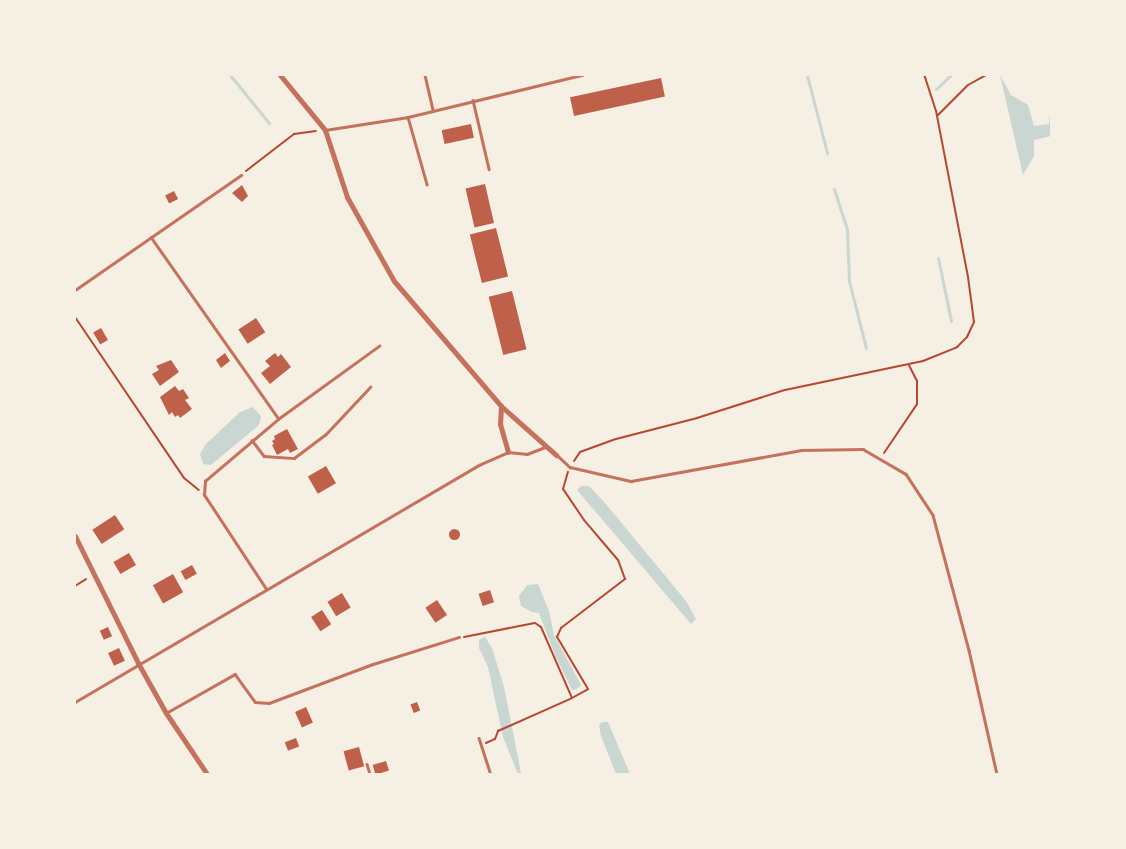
<!DOCTYPE html>
<html>
<head>
<meta charset="utf-8">
<style>
	body { margin:0 }
	#map { position:relative; width:1126px; height:849px; overflow:hidden; background:#f6efe4; font-family:"Source Sans 3",sans-serif }
	div>[style] { position:absolute }
	[style*='--x'] { left:calc(var(--x)*1px); top:calc(var(--y)*1px); width:calc(var(--w)*1px); rotate:calc(var(--a)*1deg) }
	.water>* { inset:0; background:#c9d6d2 }
	.stream>* { height:3px; margin:-1.5px; padding:0 1.5px; transform-origin:1.5px; border-radius:1.5px; background:#c9d6d2 }
	.building>* { inset:0; background:#bf614a; transform-origin:0 0 }
	.round { border-radius:50% }
	.path>* { height:2px; margin:-1px; padding:0 1px; transform-origin:1px; border-radius:1px; background:#b5482f }
	.service>* { height:2.5px; margin:-1.25px; padding:0 1.25px; transform-origin:1.25px; border-radius:1.25px; background:#c5725c }
	.minor>* { height:5px; margin:-2.5px; padding:0 2.5px; transform-origin:2.5px; border-radius:2.5px; background:#c5725c }
	span { translate:-50% -50%; white-space:nowrap; text-align:center; line-height:1.15; -webkit-text-stroke:4.5px #f6efe4; paint-order:stroke }
	.frame { position:absolute; inset:0; border:76px solid #f6efe4; pointer-events:none }
</style>
</head>
<body>
<div id="map">
	<div class="water">
		<i style="clip-path:polygon(1000px 75px,1011px 95px,1028px 105px,1034px 126px,1049px 124px,1051px 102px,1051px 136px,1034px 140px,1034px 156px,1023px 175px)"></i>
		<i style="clip-path:polygon(253px 407px,261px 416px,259px 425px,211px 465px,203px 464px,200px 454px,206px 444px,240px 412px)"></i>
		<i style="clip-path:polygon(581px 486px,589px 486px,605px 503px,686px 601px,696px 619px,691px 624px,577px 490px)"></i>
		<i style="clip-path:polygon(538px 584px,549px 611px,554px 635px,581px 685px,577px 689px,572px 690px,555px 655px,539px 613px,532px 612px,521px 606px,519px 596px,527px 585px)"></i>
		<i style="clip-path:polygon(485px 637px,492px 648px,504px 687px,521px 773px,518px 774px,503px 737px,488px 667px,479px 648px,479px 640px)"></i>
		<i style="clip-path:polygon(602px 722px,608px 722px,630px 774px,616px 774px,601px 736px,599px 725px)"></i>
	</div>
	<div class="stream">
		<i style="--x:230;--y:75;--w:62;--a:50.9"></i>
		<i style="--x:807;--y:75;--w:81;--a:75.6"></i>
		<i style="--x:936;--y:89;--w:21;--a:-43"></i>
		<i style="--x:834;--y:189;--w:42;--a:72"></i>
		<i style="--x:847;--y:229;--w:52;--a:87.8"></i>
		<i style="--x:849;--y:281;--w:69;--a:75.8"></i>
		<i style="--x:938;--y:258;--w:64;--a:78.3"></i>
	</div>
	<div class="building">
		<i style="left:661px;top:78px;width:19px;height:93px;rotate:78deg"></i>
		<i style="left:471px;top:124px;width:14px;height:30px;rotate:78deg"></i>
		<i style="left:485px;top:184px;width:40px;height:20px;rotate:77deg"></i>
		<i style="clip-path:polygon(242px 185px,248px 196px,242px 202px,232px 193px)"></i>
		<i style="left:174px;top:191px;width:9px;height:10px;rotate:63deg"></i>
		<i style="left:496px;top:228px;width:50px;height:27px;rotate:76deg"></i>
		<i style="left:512px;top:291px;width:60px;height:24px;rotate:76deg"></i>
		<i style="left:256px;top:318px;width:17px;height:21px;rotate:57deg"></i>
		<i style="left:101px;top:328px;width:14px;height:9px;rotate:60deg"></i>
		<i style="clip-path:polygon(225px 353px,230px 361px,221px 368px,216px 360px)"></i>
		<i style="clip-path:polygon(275px 353px,278px 357px,281px 354px,291px 367px,270px 384px,261px 373px,270px 366px,265px 361px)"></i>
		<i style="clip-path:polygon(171px 360px,179px 372px,160px 386px,152px 374px,159px 370px,156px 366px)"></i>
		<i style="clip-path:polygon(175px 386px,179px 391px,183px 389px,189px 398px,185px 400px,192px 409px,180px 418px,178px 415px,175px 417px,172px 412px,169px 415px,160px 397px)"></i>
		<i style="clip-path:polygon(287px 429px,298px 449px,290px 453px,288px 449px,277px 455px,272px 445px,274px 444px,272px 441px,275px 439px,274px 436px)"></i>
		<i style="left:326px;top:466px;width:20px;height:21px;rotate:60deg"></i>
		<i style="left:115px;top:515px;width:17px;height:27px;rotate:57deg"></i>
		<i class="round" style="left:448.5px;top:528.5px;width:11px;height:11px"></i>
		<i style="left:129px;top:553px;width:14px;height:18px;rotate:60deg"></i>
		<i style="left:192px;top:565px;width:10px;height:13px;rotate:61deg"></i>
		<i style="left:173px;top:574px;width:21px;height:23px;rotate:61deg"></i>
		<i style="left:490px;top:590px;width:13px;height:12px;rotate:72deg"></i>
		<i style="left:342px;top:593px;width:17px;height:17px;rotate:59deg"></i>
		<i style="left:437px;top:600px;width:18px;height:14px;rotate:56deg"></i>
		<i style="left:322px;top:610px;width:17px;height:13px;rotate:57deg"></i>
		<i style="left:108px;top:627px;width:10px;height:9px;rotate:66deg"></i>
		<i style="left:119px;top:648px;width:14px;height:12px;rotate:65deg"></i>
		<i style="left:417px;top:702px;width:9px;height:7px;rotate:69deg"></i>
		<i style="left:306px;top:707px;width:17px;height:12px;rotate:66deg"></i>
		<i style="left:296px;top:738px;width:9px;height:12px;rotate:69deg"></i>
		<i style="left:359px;top:747px;width:20px;height:16px;rotate:75deg"></i>
		<i style="left:386px;top:761px;width:10px;height:14px;rotate:73deg"></i>
	</div>
	<div class="path">
		<i style="--x:938;--y:115;--w:42;--a:-45"></i>
		<i style="--x:968;--y:85;--w:21;--a:-29"></i>
		<i style="--x:246;--y:171;--w:61;--a:-37.6"></i>
		<i style="--x:294;--y:134;--w:22;--a:-8"></i>
		<i style="--x:75;--y:317;--w:194;--a:55.9"></i>
		<i style="--x:184;--y:478;--w:19;--a:39"></i>
		<i style="--x:884;--y:453;--w:59;--a:-56"></i>
		<i style="--x:917;--y:404;--w:23;--a:-90"></i>
		<i style="--x:917;--y:381;--w:18;--a:-117"></i>
		<i style="--x:574;--y:461;--w:11;--a:-56"></i>
		<i style="--x:580;--y:452;--w:38;--a:-20"></i>
		<i style="--x:616;--y:439;--w:84;--a:-14.5"></i>
		<i style="--x:697;--y:418;--w:92;--a:-17.7"></i>
		<i style="--x:785;--y:390;--w:141;--a:-11.9"></i>
		<i style="--x:923;--y:361;--w:37;--a:-22"></i>
		<i style="--x:957;--y:347;--w:14;--a:-45"></i>
		<i style="--x:967;--y:337;--w:17;--a:-65"></i>
		<i style="--x:974;--y:322;--w:45;--a:-97.6"></i>
		<i style="--x:968;--y:277;--w:169;--a:-100.9"></i>
		<i style="--x:936;--y:111;--w:38;--a:-108"></i>
		<i style="--x:75;--y:586;--w:13;--a:-32"></i>
		<i style="--x:464;--y:637;--w:72;--a:-11.2"></i>
		<i style="--x:535;--y:623;--w:7;--a:34"></i>
		<i style="--x:541;--y:627;--w:77;--a:66.4"></i>
		<i style="--x:486;--y:743;--w:10;--a:-24"></i>
		<i style="--x:495;--y:739;--w:9;--a:-69"></i>
		<i style="--x:498;--y:731;--w:81;--a:-24"></i>
		<i style="--x:572;--y:698;--w:18;--a:-29"></i>
		<i style="--x:588;--y:689;--w:61;--a:-120.8"></i>
		<i style="--x:557;--y:637;--w:10;--a:-66"></i>
		<i style="--x:561;--y:628;--w:81;--a:-37.4"></i>
		<i style="--x:625;--y:579;--w:20;--a:-110"></i>
		<i style="--x:618;--y:560;--w:52;--a:-130.4"></i>
		<i style="--x:584;--y:520;--w:37;--a:-124"></i>
		<i style="--x:563;--y:489;--w:18;--a:-74"></i>
	</div>
	<div class="service">
		<i style="--x:425;--y:75;--w:35;--a:77"></i>
		<i style="--x:473;--y:100;--w:71;--a:76.9"></i>
		<i style="--x:408;--y:117;--w:70;--a:74.2"></i>
		<i style="--x:325;--y:130;--w:84;--a:-8.9"></i>
		<i style="--x:408;--y:117;--w:179;--a:-13.6"></i>
		<i style="--x:151;--y:237;--w:221;--a:54.9"></i>
		<i style="--x:75;--y:290;--w:202;--a:-34.7"></i>
		<i style="--x:252;--y:440;--w:20;--a:53"></i>
		<i style="--x:264;--y:456;--w:30;--a:4"></i>
		<i style="--x:294;--y:458;--w:39;--a:-37"></i>
		<i style="--x:325;--y:435;--w:66;--a:-46.8"></i>
		<i style="--x:557;--y:455;--w:18;--a:43"></i>
		<i style="--x:570;--y:467;--w:63;--a:12.9"></i>
		<i style="--x:631;--y:481;--w:173;--a:-10.3"></i>
		<i style="--x:801;--y:450;--w:62;--a:-0.9"></i>
		<i style="--x:863;--y:449;--w:50;--a:30.2"></i>
		<i style="--x:906;--y:474;--w:49;--a:56.6"></i>
		<i style="--x:933;--y:515;--w:140;--a:75.1"></i>
		<i style="--x:969;--y:650;--w:127;--a:77.3"></i>
		<i style="--x:266;--y:589;--w:113;--a:-123.4"></i>
		<i style="--x:204;--y:495;--w:14;--a:-86"></i>
		<i style="--x:205;--y:481;--w:96;--a:-40.3"></i>
		<i style="--x:278;--y:419;--w:125;--a:-35.9"></i>
		<i style="--x:75;--y:702;--w:468;--a:-30.4"></i>
		<i style="--x:479;--y:465;--w:32;--a:-24"></i>
		<i style="--x:508;--y:452;--w:19;--a:6"></i>
		<i style="--x:527;--y:454;--w:19;--a:-21"></i>
		<i style="--x:166;--y:713;--w:79;--a:-29.5"></i>
		<i style="--x:235;--y:674;--w:34;--a:54"></i>
		<i style="--x:255;--y:702;--w:14;--a:4"></i>
		<i style="--x:269;--y:703;--w:111;--a:-20.6"></i>
		<i style="--x:373;--y:664;--w:90;--a:-17.4"></i>
		<i style="--x:479;--y:738;--w:38;--a:72"></i>
		<i style="--x:367;--y:764;--w:10;--a:73"></i>
	</div>
	<div class="minor">
		<i style="--x:280;--y:75;--w:71;--a:50.7"></i>
		<i style="--x:325;--y:130;--w:71;--a:71.8"></i>
		<i style="--x:347;--y:197;--w:96;--a:60.8"></i>
		<i style="--x:394;--y:281;--w:165;--a:49.4"></i>
		<i style="--x:501;--y:406;--w:74;--a:41.7"></i>
		<i style="--x:501;--y:406;--w:18;--a:93"></i>
		<i style="--x:500;--y:424;--w:29;--a:74"></i>
		<i style="--x:75;--y:536;--w:142;--a:63.6"></i>
		<i style="--x:138;--y:663;--w:57;--a:60.8"></i>
		<i style="--x:166;--y:713;--w:73;--a:56.1"></i>
	</div>
	<div class="frame"></div>
</div>
</body>
</html>
